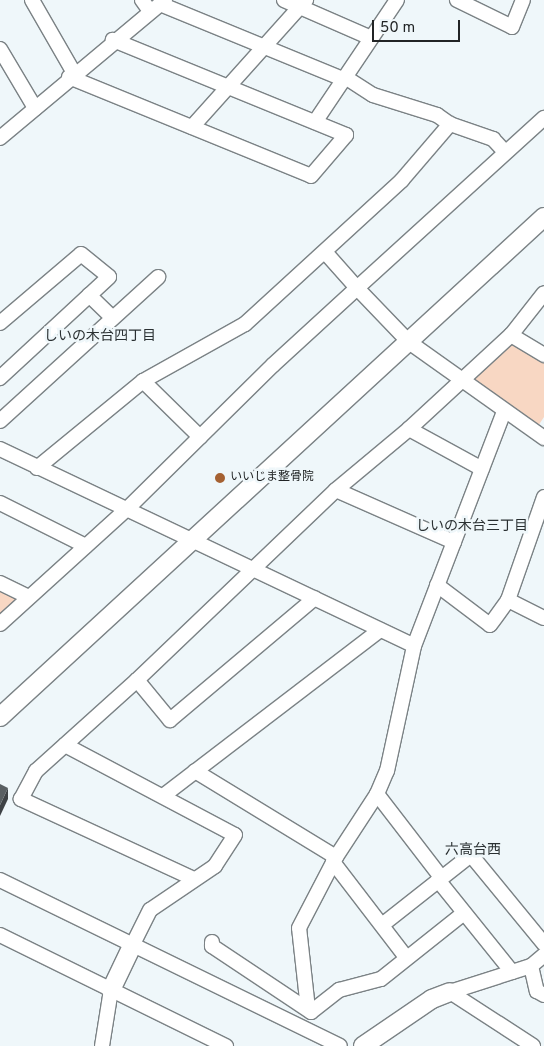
<!DOCTYPE html>
<html>
<head>
<meta charset="utf-8">
<style>
	body { margin:0 }
	#map { position:relative; width:544px; height:1046px; overflow:hidden; background:#eff7fa; font-family:Overpass,"Noto Sans JP",sans-serif }
	div>[style] { position:absolute }
	[style*='--x'] { left:calc(var(--x)*1px); top:calc(var(--y)*1px); width:calc(var(--w)*1px); rotate:calc(var(--a)*1deg) }
	.green>* { inset:0; background:#f8d7c3 }
	.roads { filter:drop-shadow(1px 0 #7b8285) drop-shadow(-1px 0 #7b8285) drop-shadow(0 1px #7b8285) drop-shadow(0 -1px #7b8285) }
	.minor>* { height:14px; margin:-7px; padding:0 7px; transform-origin:7px; border-radius:7px; background:#fff }
	.tertiary>* { height:18px; margin:-9px; padding:0 9px; transform-origin:9px; border-radius:9px; background:#fff }
	.shaded-wall>* { inset:0; background:#3e4245 }
	.building>* { inset:0; background:#595f62 }
	.dots>* { width:14px; height:14px; translate:-50% -50%; box-sizing:border-box; border:2px solid #eff7fa; border-radius:50% }
	span { translate:-50% -50%; white-space:nowrap; text-align:center; line-height:1.15; -webkit-text-stroke:5px #eff7fa; paint-order:stroke }
	.poi-label { font-size:12px; color:#212425 }
	.left { translate:0 -50%; text-align:left }
	.neighbourhood-label { font-size:14px; color:#2a3032 }
	.scale { position:absolute; left:372px; top:20px; width:88px; height:22px; box-sizing:border-box; border:2px solid #212425; border-top:0; padding-left:6px; font-size:15px; line-height:18px; white-space:nowrap; color:#212425; -webkit-text-stroke:4px #eff7fa; paint-order:stroke }
</style>
</head>
<body>
<div id="map">
	<div class="green">
		<i style="clip-path:polygon(514px 343px,544px 362px,544px 417px,538px 426px,473px 382px,473px 378px,508px 344px)"></i>
		<i style="clip-path:polygon(0 583px,29px 597px,0 624px)"></i>
	</div>
	<div class="roads">
		<div class="minor">
			<i style="--x:32;--y:0;--w:84;--a:60.1"></i>
			<i style="--x:142;--y:0;--w:14;--a:54"></i>
			<i style="--x:284;--y:0;--w:95;--a:23.6"></i>
			<i style="--x:457;--y:0;--w:61;--a:26.1"></i>
			<i style="--x:512;--y:27;--w:29;--a:-68"></i>
			<i style="--x:160;--y:4;--w:198;--a:22.3"></i>
			<i style="--x:0;--y:49;--w:69;--a:59.3"></i>
			<i style="--x:69;--y:77;--w:261;--a:22.2"></i>
			<i style="--x:311;--y:176;--w:54;--a:-49.5"></i>
			<i style="--x:346;--y:135;--w:252;--a:-157.8"></i>
			<i style="--x:345;--y:77;--w:33;--a:33"></i>
			<i style="--x:373;--y:95;--w:67;--a:17.4"></i>
			<i style="--x:437;--y:115;--w:16;--a:35"></i>
			<i style="--x:450;--y:124;--w:46;--a:19.2"></i>
			<i style="--x:493;--y:139;--w:18;--a:47"></i>
			<i style="--x:315;--y:122;--w:147;--a:-56.1"></i>
			<i style="--x:192;--y:127;--w:171;--a:-48.1"></i>
			<i style="--x:0;--y:138;--w:215;--a:-39.9"></i>
			<i style="--x:325;--y:252;--w:48;--a:48.4"></i>
			<i style="--x:357;--y:288;--w:253;--a:-42.3"></i>
			<i style="--x:89;--y:295;--w:33;--a:44"></i>
			<i style="--x:0;--y:323;--w:106;--a:-40.4"></i>
			<i style="--x:81;--y:254;--w:36;--a:39"></i>
			<i style="--x:109;--y:277;--w:149;--a:137.2"></i>
			<i style="--x:511;--y:335;--w:39;--a:31"></i>
			<i style="--x:143;--y:381;--w:80;--a:44.5"></i>
			<i style="--x:0;--y:421;--w:214;--a:-42.3"></i>
			<i style="--x:409;--y:429;--w:83;--a:28.7"></i>
			<i style="--x:0;--y:449;--w:458;--a:25.4"></i>
			<i style="--x:37;--y:468;--w:137;--a:-39.4"></i>
			<i style="--x:143;--y:381;--w:117;--a:-29.2"></i>
			<i style="--x:245;--y:324;--w:213;--a:-42.5"></i>
			<i style="--x:402;--y:180;--w:74;--a:-49.4"></i>
			<i style="--x:336;--y:490;--w:129;--a:23.8"></i>
			<i style="--x:0;--y:503;--w:96;--a:26.6"></i>
			<i style="--x:0;--y:583;--w:32;--a:26"></i>
			<i style="--x:437;--y:585;--w:66;--a:37"></i>
			<i style="--x:490;--y:625;--w:31;--a:-54"></i>
			<i style="--x:508;--y:600;--w:109;--a:-70.7"></i>
			<i style="--x:508;--y:600;--w:40;--a:26.6"></i>
			<i style="--x:0;--y:624;--w:171;--a:-42.2"></i>
			<i style="--x:127;--y:509;--w:205;--a:-44.6"></i>
			<i style="--x:273;--y:365;--w:114;--a:-42.5"></i>
			<i style="--x:357;--y:288;--w:75;--a:46.1"></i>
			<i style="--x:409;--y:342;--w:166;--a:35.4"></i>
			<i style="--x:137;--y:680;--w:275;--a:-43.7"></i>
			<i style="--x:336;--y:490;--w:95;--a:-39.9"></i>
			<i style="--x:409;--y:429;--w:139;--a:-42.7"></i>
			<i style="--x:511;--y:335;--w:53;--a:-51.8"></i>
			<i style="--x:65;--y:745;--w:192;--a:27.9"></i>
			<i style="--x:235;--y:835;--w:37;--a:123"></i>
			<i style="--x:215;--y:866;--w:78;--a:145.9"></i>
			<i style="--x:150;--y:910;--w:40;--a:116.6"></i>
			<i style="--x:195;--y:771;--w:165;--a:31.4"></i>
			<i style="--x:377;--y:794;--w:105;--a:52.4"></i>
			<i style="--x:163;--y:796;--w:273;--a:-37.4"></i>
			<i style="--x:333;--y:862;--w:120;--a:52.5"></i>
			<i style="--x:194;--y:879;--w:191;--a:-155.2"></i>
			<i style="--x:21;--y:799;--w:32;--a:-62"></i>
			<i style="--x:36;--y:771;--w:136;--a:-42"></i>
			<i style="--x:137;--y:680;--w:52;--a:50.5"></i>
			<i style="--x:170;--y:720;--w:189;--a:-40.1"></i>
			<i style="--x:0;--y:880;--w:378;--a:26"></i>
			<i style="--x:438;--y:880;--w:118;--a:51.2"></i>
			<i style="--x:382;--y:925;--w:113;--a:-38.2"></i>
			<i style="--x:471;--y:855;--w:115;--a:50.6"></i>
			<i style="--x:0;--y:935;--w:252;--a:26.2"></i>
			<i style="--x:212;--y:942;--w:4;--a:90"></i>
			<i style="--x:212;--y:946;--w:119;--a:33.7"></i>
			<i style="--x:311;--y:1012;--w:36;--a:-38"></i>
			<i style="--x:339;--y:990;--w:43;--a:-14.7"></i>
			<i style="--x:381;--y:979;--w:106;--a:-38.5"></i>
			<i style="--x:531;--y:966;--w:26;--a:77"></i>
			<i style="--x:537;--y:991;--w:8;--a:30"></i>
			<i style="--x:450;--y:992;--w:85;--a:-17.8"></i>
			<i style="--x:531;--y:966;--w:17;--a:-40"></i>
			<i style="--x:450;--y:992;--w:99;--a:33"></i>
			<i style="--x:308;--y:1009;--w:81;--a:-96.3"></i>
			<i style="--x:299;--y:928;--w:80;--a:-62.5"></i>
			<i style="--x:336;--y:857;--w:75;--a:-56.9"></i>
			<i style="--x:377;--y:794;--w:25;--a:-67"></i>
			<i style="--x:387;--y:771;--w:128;--a:-77.8"></i>
			<i style="--x:414;--y:646;--w:252;--a:-69"></i>
			<i style="--x:102;--y:1046;--w:57;--a:-80.9"></i>
		</div>
		<div class="tertiary">
			<i style="--x:0;--y:717;--w:739;--a:-42.59"></i>
			<i style="--x:111;--y:990;--w:49;--a:-64.5"></i>
			<i style="--x:363;--y:1046;--w:83;--a:-34.3"></i>
			<i style="--x:432;--y:999;--w:19;--a:-21"></i>
		</div>
	</div>
	<div class="shaded-wall">
		<i style="clip-path:polygon(8px 788px,8px 799px,0 816px,0 805px)"></i>
	</div>
	<div class="building">
		<i style="clip-path:polygon(0 784px,8px 788px,0 805px)"></i>
	</div>
	<div class="dots">
		<i style="left:220px;top:478px;background:#a56132"></i>
	</div>
	<div class="poi-label">
		<span class="left" style="left:230px;top:478px">いいじま整骨院</span>
	</div>
	<div class="neighbourhood-label">
		<span style="left:100px;top:337px">しいの木台四丁目</span>
		<span style="left:472px;top:527px">しいの木台三丁目</span>
		<span style="left:473px;top:851px">六高台西</span>
	</div>
	<div class="scale">50 m</div>
</div>
</body>
</html>
